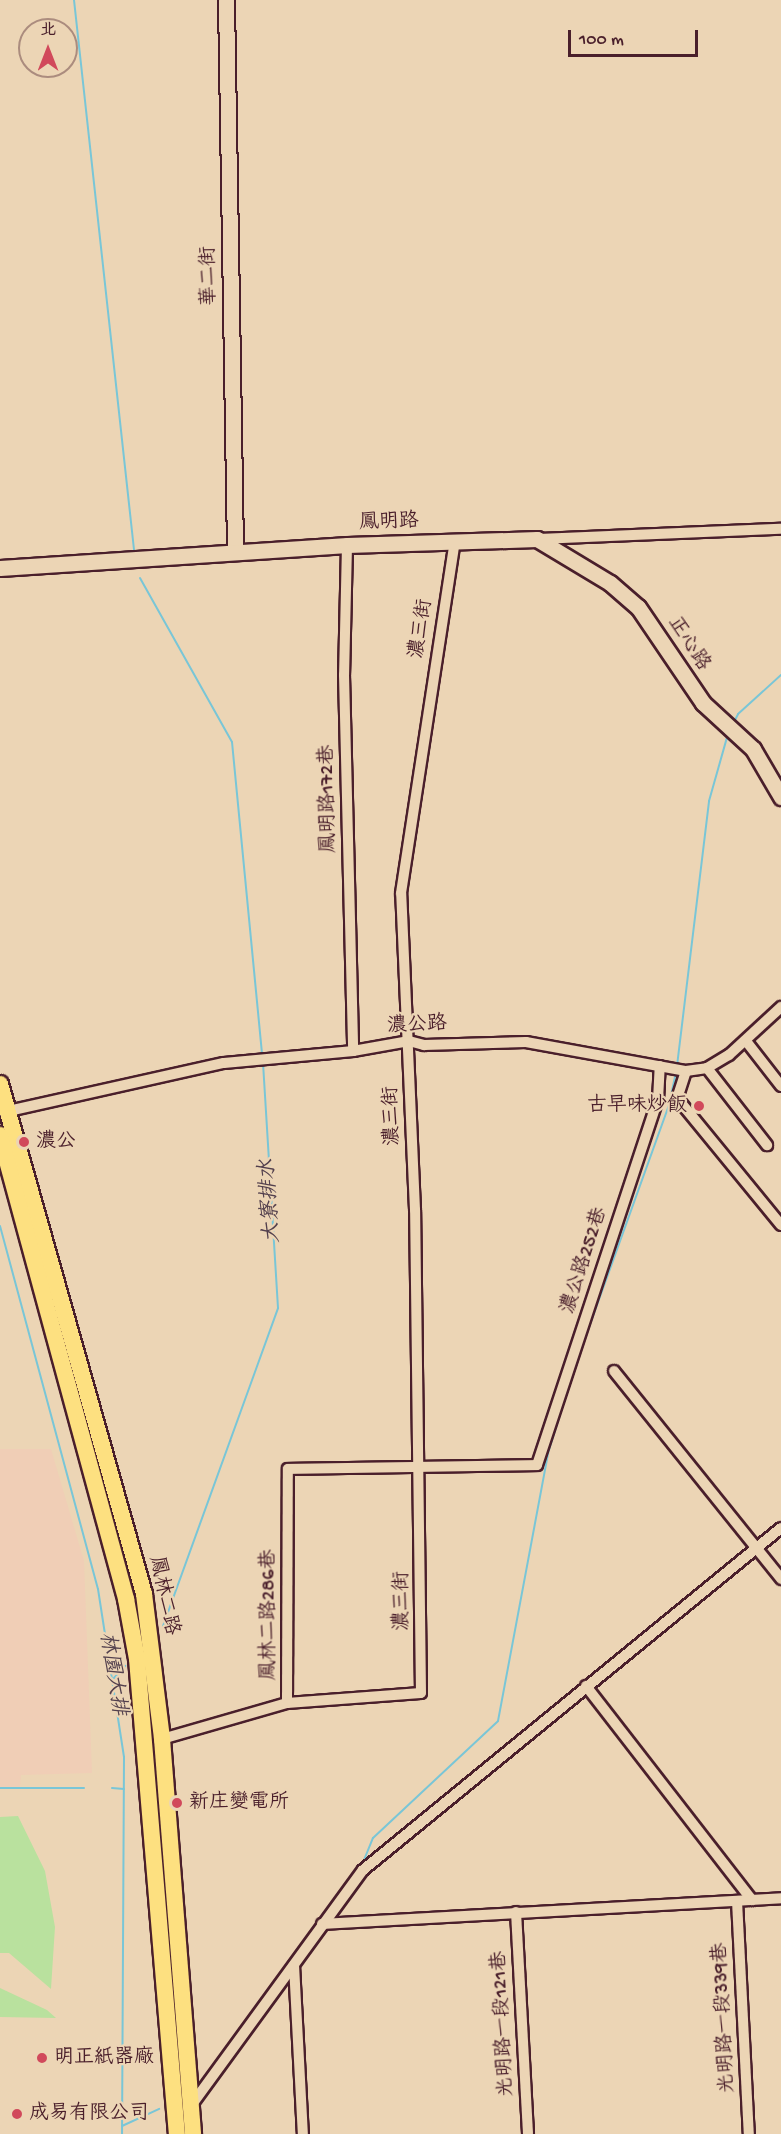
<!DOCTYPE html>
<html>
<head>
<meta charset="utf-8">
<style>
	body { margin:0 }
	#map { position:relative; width:781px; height:2134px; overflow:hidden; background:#ecd5b5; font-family:"Gochi Hand","LXGW WenKai TC",sans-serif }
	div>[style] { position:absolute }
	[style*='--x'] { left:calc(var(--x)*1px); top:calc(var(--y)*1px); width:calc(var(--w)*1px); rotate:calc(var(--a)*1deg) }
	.built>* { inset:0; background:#f0ceb6 }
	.green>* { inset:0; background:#b9e19e }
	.stream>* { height:2px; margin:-1px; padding:0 1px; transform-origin:1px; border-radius:1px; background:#79c6d7 }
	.roads { filter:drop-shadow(2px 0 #4a1f2b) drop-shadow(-2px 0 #4a1f2b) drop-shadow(0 2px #4a1f2b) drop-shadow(0 -2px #4a1f2b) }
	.street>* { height:10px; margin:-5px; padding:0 5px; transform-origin:5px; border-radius:5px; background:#ecd5b5 }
	.secondary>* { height:15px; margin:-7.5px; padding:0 7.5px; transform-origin:7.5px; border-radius:7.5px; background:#ecd5b5 }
	.primary>* { height:16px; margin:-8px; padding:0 8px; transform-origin:8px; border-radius:8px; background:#fde080 }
	.dots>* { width:16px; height:16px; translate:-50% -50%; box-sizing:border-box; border:3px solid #ecd5b5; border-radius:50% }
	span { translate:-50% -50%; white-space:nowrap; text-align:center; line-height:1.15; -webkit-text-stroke:4.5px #ecd5b5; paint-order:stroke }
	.street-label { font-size:20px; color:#4a1f2b }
	.poi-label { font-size:20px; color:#4a1f2b }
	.right { translate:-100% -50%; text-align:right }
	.left { translate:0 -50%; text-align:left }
	.water-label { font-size:21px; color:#53404d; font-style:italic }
	.north { position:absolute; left:18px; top:18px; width:60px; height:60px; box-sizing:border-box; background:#ecd5b5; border:2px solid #ab8c7e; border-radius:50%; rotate:0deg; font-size:16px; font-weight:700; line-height:24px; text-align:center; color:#4a1f2b }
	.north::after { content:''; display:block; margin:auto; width:21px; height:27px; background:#d1495b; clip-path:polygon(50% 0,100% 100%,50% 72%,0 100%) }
	.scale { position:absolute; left:568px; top:30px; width:130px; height:27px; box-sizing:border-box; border:3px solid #4a1f2b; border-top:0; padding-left:8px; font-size:18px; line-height:21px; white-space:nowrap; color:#4a1f2b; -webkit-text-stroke:4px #ecd5b5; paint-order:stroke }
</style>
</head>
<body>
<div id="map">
	<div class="built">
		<i style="clip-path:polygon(0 1449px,51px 1449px,84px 1561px,92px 1773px,21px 1775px,20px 1787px,0 1787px)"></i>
	</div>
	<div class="green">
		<i style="clip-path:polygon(18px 1816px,45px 1871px,55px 1927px,51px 1989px,9px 1953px,0 1953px,0 1817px)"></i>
		<i style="clip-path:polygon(0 1988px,47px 2010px,56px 2018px,0 2017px)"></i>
	</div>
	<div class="stream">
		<i style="--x:74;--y:0;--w:553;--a:83.77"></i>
		<i style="--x:140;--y:578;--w:188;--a:60.7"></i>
		<i style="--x:232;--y:742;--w:315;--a:84.5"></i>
		<i style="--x:733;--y:724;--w:11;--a:-63"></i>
		<i style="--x:738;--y:714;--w:58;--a:-42.2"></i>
		<i style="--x:677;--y:1066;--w:267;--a:-83.1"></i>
		<i style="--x:709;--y:801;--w:70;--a:-74.2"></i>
		<i style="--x:0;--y:1226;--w:376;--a:74.9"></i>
		<i style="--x:98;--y:1589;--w:170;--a:81.2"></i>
		<i style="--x:124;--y:1757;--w:377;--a:90.3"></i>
		<i style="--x:579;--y:1355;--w:266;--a:-70.2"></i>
		<i style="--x:669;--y:1105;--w:35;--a:-78"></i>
		<i style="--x:163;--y:1626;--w:338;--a:-70.1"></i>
		<i style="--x:278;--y:1308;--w:246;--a:-93.5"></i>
		<i style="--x:113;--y:1679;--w:18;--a:-47"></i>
		<i style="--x:0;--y:1788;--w:84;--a:0"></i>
		<i style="--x:112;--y:1788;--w:12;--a:5"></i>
		<i style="--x:362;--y:1865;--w:29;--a:-68"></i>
		<i style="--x:373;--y:1838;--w:171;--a:-43.1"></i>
		<i style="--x:498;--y:1721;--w:273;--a:-79.4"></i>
		<i style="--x:548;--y:1453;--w:96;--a:-72.5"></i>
		<i style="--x:202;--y:2080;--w:22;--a:-51"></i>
		<i style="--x:122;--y:2126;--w:41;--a:-24.7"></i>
	</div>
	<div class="roads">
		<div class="street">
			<i style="--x:538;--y:539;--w:243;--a:-2.4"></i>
			<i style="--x:347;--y:545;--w:130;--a:91.3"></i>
			<i style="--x:344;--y:675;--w:376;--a:88.6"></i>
			<i style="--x:746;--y:1041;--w:57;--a:52.1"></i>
			<i style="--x:707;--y:1068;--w:98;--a:52.1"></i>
			<i style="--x:686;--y:1071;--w:28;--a:108"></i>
			<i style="--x:677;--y:1098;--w:164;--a:50.7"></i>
			<i style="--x:4;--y:1112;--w:225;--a:-12.6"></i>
			<i style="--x:224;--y:1063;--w:130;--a:-5.3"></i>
			<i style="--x:353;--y:1051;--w:57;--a:-10.1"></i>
			<i style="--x:409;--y:1041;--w:16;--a:15"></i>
			<i style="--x:424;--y:1045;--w:102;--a:-1.7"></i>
			<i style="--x:526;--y:1042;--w:163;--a:10.3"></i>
			<i style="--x:686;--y:1071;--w:21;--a:-8"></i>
			<i style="--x:707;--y:1068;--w:26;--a:-31"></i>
			<i style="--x:729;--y:1055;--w:71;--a:-42.7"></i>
			<i style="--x:614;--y:1371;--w:267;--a:51.2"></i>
			<i style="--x:586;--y:1686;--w:271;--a:52.2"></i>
			<i style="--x:287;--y:1703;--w:134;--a:-4.3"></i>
			<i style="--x:421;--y:1693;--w:483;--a:-90.7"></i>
			<i style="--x:415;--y:1210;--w:317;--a:-92.5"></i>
			<i style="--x:401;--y:893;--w:356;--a:-81.3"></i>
			<i style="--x:162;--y:1739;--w:130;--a:-16.1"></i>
			<i style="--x:287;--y:1703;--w:234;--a:-89.8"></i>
			<i style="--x:288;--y:1469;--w:249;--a:-0.9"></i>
			<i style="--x:537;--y:1465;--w:385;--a:-71.7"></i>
			<i style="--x:658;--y:1100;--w:34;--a:-87"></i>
			<i style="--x:737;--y:1901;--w:233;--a:87.1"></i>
			<i style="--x:516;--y:1912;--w:222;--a:86.9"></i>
			<i style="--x:322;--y:1924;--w:460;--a:-3.2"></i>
			<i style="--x:294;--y:1965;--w:169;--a:87"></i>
			<i style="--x:193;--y:2103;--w:288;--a:-53.9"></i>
			<i style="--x:363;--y:1870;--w:540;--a:-39.29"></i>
		</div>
		<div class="secondary">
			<i style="--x:226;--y:0;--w:551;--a:89.06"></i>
			<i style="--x:0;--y:568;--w:348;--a:-3.8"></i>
			<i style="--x:347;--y:545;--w:190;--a:-1.8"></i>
			<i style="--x:537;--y:539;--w:85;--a:31.1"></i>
			<i style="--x:610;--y:583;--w:37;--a:41"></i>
			<i style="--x:638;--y:607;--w:116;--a:55.9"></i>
			<i style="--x:703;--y:703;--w:68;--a:42.6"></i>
			<i style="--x:753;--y:749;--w:56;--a:59.7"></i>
		</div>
		<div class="primary">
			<i style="--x:0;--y:1084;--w:530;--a:74.23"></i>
			<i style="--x:144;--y:1594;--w:146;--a:82.9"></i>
			<i style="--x:162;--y:1739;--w:396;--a:85.5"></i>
			<i style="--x:0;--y:1135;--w:481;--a:74.8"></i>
			<i style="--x:126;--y:1599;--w:61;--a:79.6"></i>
			<i style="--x:137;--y:1659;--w:477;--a:85.2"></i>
		</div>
	</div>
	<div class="dots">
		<i style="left:699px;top:1106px;background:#d1495b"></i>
		<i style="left:24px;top:1142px;background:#d1495b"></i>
		<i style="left:177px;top:1803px;background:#d1495b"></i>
		<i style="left:42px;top:2058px;background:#d1495b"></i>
		<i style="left:17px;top:2114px;background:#d1495b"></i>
	</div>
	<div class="street-label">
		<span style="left:210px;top:276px;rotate:-91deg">華二街</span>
		<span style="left:389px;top:523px;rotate:-2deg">鳳明路</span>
		<span style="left:422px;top:629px;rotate:-81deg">濃三街</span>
		<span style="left:688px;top:644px;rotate:57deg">正心路</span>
		<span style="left:329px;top:799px;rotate:-91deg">鳳明路172巷</span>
		<span style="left:417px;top:1026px;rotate:-3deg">濃公路</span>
		<span style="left:393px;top:1116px;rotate:-92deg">濃三街</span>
		<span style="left:585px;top:1261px;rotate:-72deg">濃公路252巷</span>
		<span style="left:163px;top:1596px;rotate:78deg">鳳林二路</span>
		<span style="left:403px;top:1601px;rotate:-90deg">濃三街</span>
		<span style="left:270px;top:1615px;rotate:-90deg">鳳林二路286巷</span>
		<span style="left:725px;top:2018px;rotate:-93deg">光明路一段339巷</span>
		<span style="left:504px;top:2024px;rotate:-93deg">光明路一段121巷</span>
	</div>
	<div class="poi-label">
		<span class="right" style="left:687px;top:1106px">古早味炒飯</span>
		<span class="left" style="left:36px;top:1142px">濃公</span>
		<span class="left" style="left:189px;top:1803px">新庄變電所</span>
		<span class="left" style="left:54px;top:2058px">明正紙器廠</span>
		<span class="left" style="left:29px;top:2114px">成易有限公司</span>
	</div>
	<div class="water-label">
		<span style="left:272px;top:1201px;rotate:-94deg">大寮排水</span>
		<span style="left:111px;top:1674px;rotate:81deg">林園大排</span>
	</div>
	<div class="north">北</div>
	<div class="scale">100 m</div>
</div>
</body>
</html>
